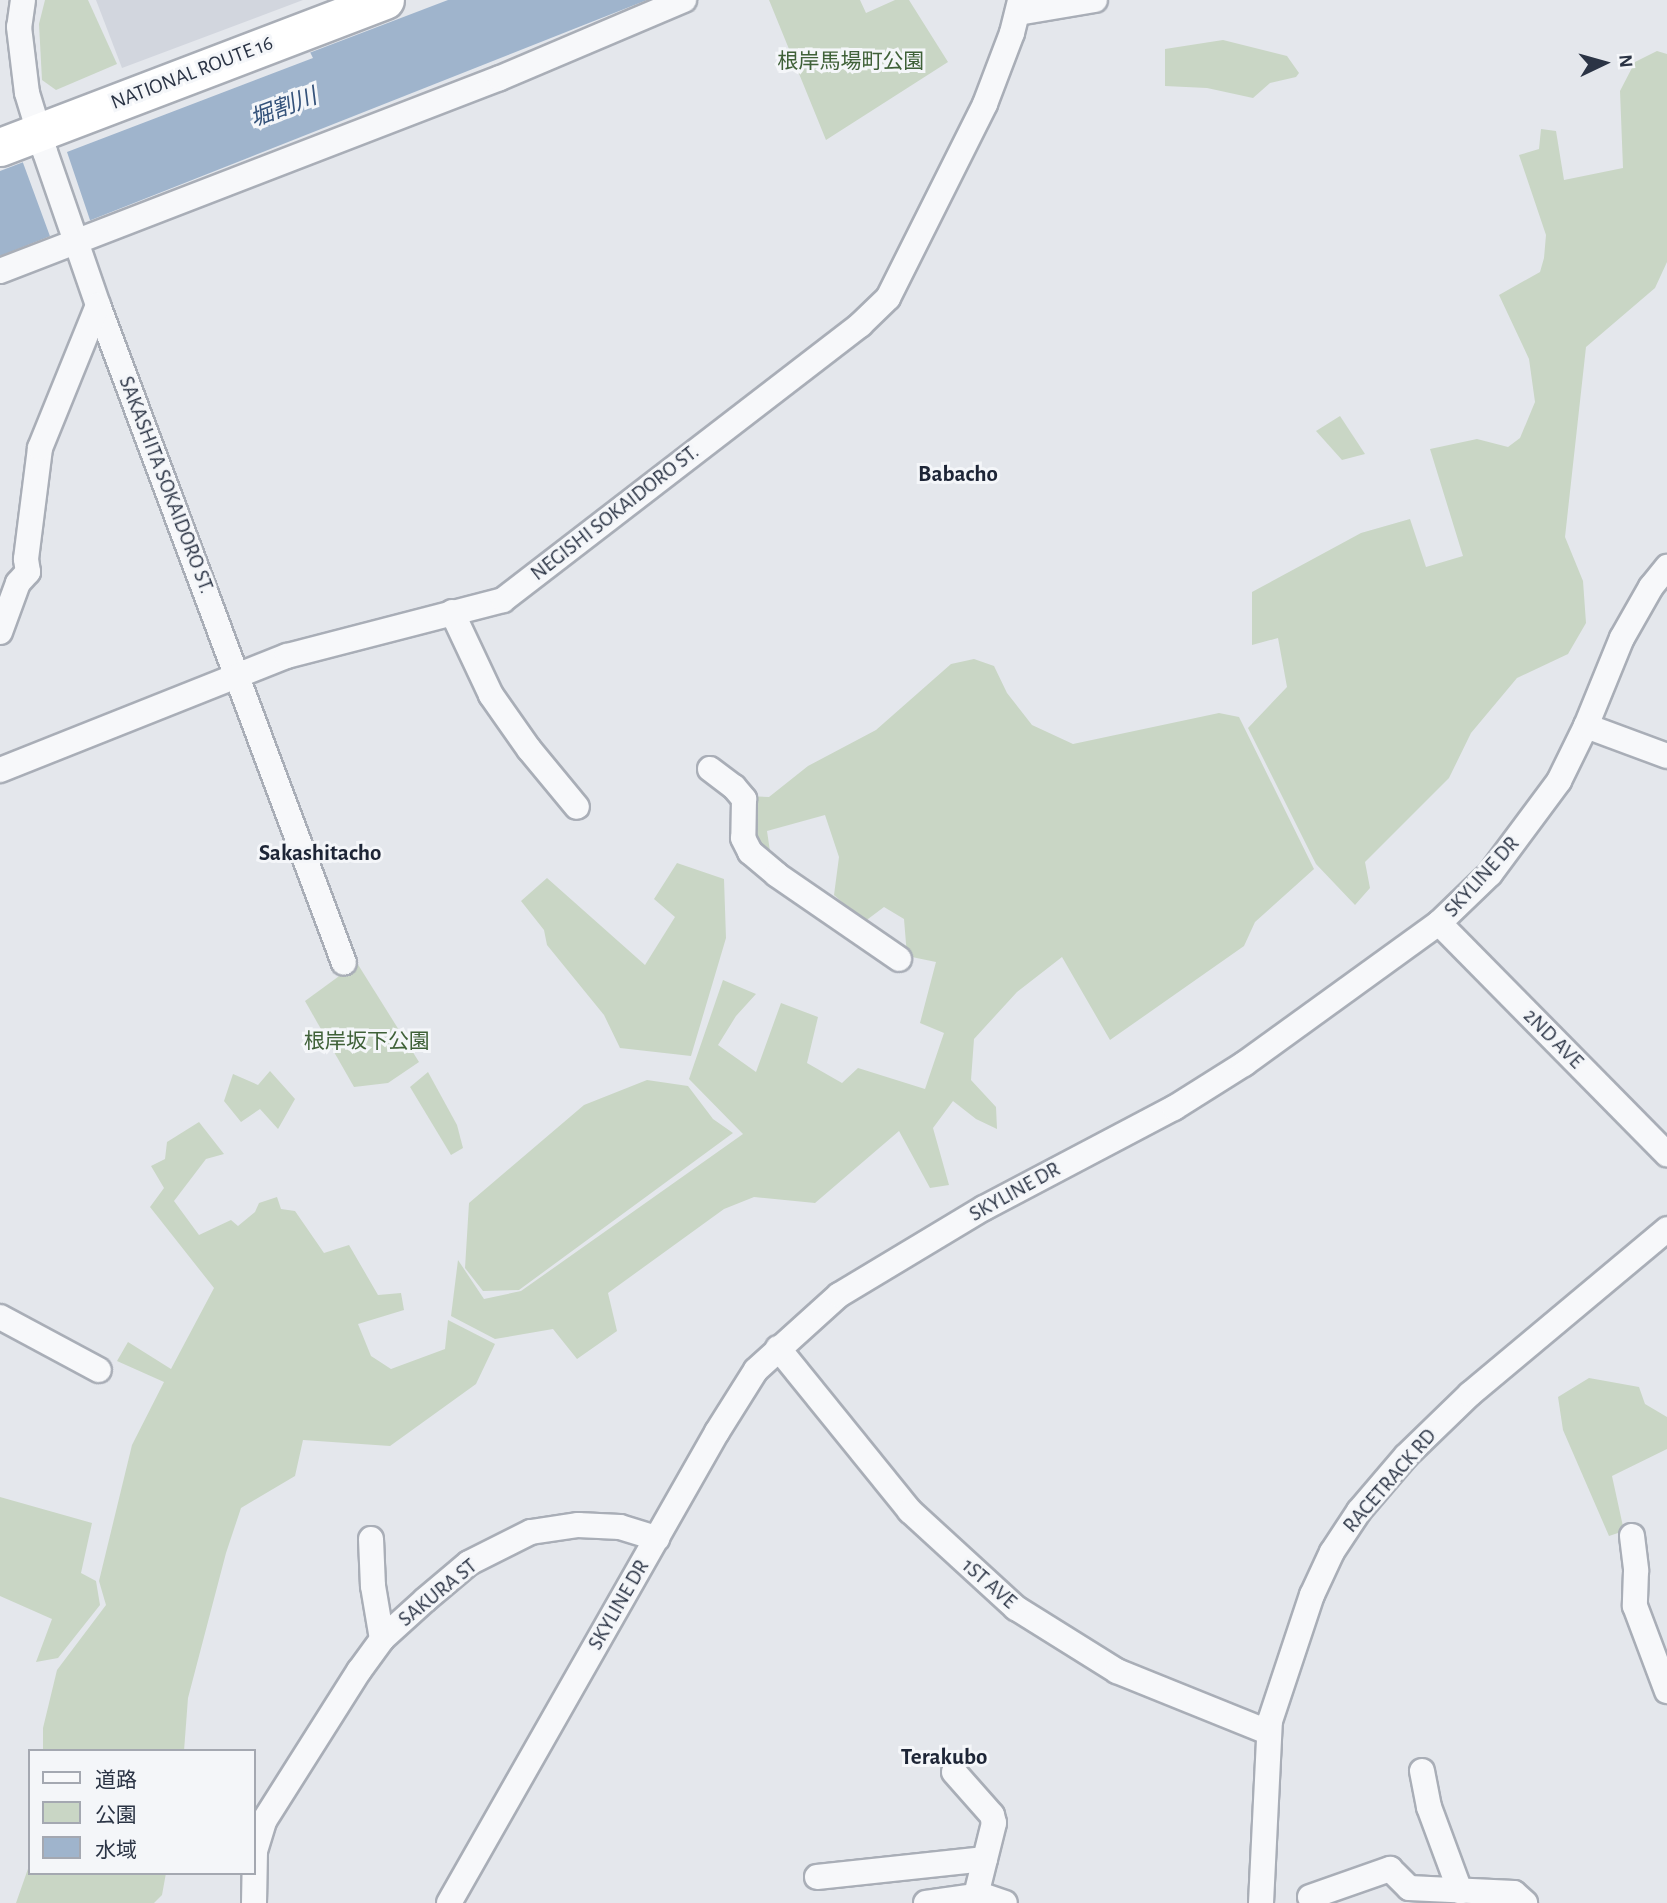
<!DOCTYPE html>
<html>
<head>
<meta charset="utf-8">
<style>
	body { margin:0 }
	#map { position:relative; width:1667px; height:1903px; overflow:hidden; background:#e4e7ec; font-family:"Alegreya Sans","Noto Sans JP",sans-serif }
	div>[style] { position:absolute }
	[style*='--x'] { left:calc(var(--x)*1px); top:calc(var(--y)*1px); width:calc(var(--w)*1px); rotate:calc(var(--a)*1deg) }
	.built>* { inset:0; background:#d2d6de }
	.green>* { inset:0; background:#c9d6c5 }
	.water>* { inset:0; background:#9fb4cc }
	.pier>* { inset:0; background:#e4e7ec }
	.roads { filter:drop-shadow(2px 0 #a9aeb7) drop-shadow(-2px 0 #a9aeb7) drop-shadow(0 2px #a9aeb7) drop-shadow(0 -2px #a9aeb7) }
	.minor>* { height:24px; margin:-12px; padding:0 12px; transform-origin:12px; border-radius:12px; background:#f7f8fa }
	.highway>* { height:37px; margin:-18.5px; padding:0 18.5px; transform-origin:18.5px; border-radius:18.5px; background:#fff }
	span { translate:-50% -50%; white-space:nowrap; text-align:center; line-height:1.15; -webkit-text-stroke:6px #f4f6f9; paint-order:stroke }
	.park-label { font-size:21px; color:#3f6138 }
	.street-label { font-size:21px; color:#2b3445 }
	.water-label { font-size:23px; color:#34527a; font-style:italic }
	.neighbourhood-label { font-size:23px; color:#1d2536; font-weight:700 }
	.legend { position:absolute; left:28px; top:1749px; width:228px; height:126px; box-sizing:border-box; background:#f4f6f9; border:2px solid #a4a8b1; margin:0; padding:9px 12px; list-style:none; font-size:21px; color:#2b3445 }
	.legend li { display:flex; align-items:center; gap:14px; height:35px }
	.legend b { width:35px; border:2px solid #a4a8b1 }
	.north { position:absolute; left:1569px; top:28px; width:70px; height:70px; -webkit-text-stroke:5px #f4f6f9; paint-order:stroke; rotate:85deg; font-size:19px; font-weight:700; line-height:28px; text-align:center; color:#2b3445 }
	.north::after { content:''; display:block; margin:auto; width:24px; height:32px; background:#2b3445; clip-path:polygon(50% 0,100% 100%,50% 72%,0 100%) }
</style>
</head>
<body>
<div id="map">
	<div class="built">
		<i style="clip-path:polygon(96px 0,303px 0,122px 68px)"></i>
	</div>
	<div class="green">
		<i style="clip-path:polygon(45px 0,88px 0,117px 64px,56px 90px,42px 80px,39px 24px)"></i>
		<i style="clip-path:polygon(769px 0,860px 0,866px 13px,895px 0,909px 0,948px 62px,826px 140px)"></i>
		<i style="clip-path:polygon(1223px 40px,1287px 56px,1299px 73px,1296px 77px,1270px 83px,1253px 98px,1207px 88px,1165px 86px,1165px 49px)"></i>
		<i style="clip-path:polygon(1657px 51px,1667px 54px,1667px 262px,1655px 288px,1586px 347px,1565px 537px,1583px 581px,1586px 623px,1568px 654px,1517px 678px,1471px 733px,1449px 778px,1365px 862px,1370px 888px,1355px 905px,1316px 864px,1248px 728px,1287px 687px,1278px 638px,1252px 645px,1252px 592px,1361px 533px,1410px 519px,1426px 567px,1463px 556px,1430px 449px,1477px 439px,1508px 447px,1520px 438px,1535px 402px,1529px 359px,1499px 295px,1540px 272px,1544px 258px,1546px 235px,1519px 155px,1539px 149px,1541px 129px,1556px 131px,1564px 180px,1623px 168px,1620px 91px,1635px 62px)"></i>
		<i style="clip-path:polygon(1340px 416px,1365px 454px,1342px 460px,1316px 431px)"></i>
		<i style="clip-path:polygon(974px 659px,994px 666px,1007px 693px,1032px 725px,1073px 744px,1219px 713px,1239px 717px,1314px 869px,1255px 922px,1244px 946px,1110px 1040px,1062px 957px,1017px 992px,974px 1039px,971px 1080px,996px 1107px,997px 1129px,976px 1119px,953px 1101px,933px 1128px,949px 1185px,930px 1188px,899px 1131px,815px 1203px,754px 1197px,724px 1209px,608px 1293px,617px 1331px,577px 1359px,553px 1329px,495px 1339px,451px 1316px,458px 1260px,484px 1299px,521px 1291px,743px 1134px,689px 1079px,723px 980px,756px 994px,736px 1016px,718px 1045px,756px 1072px,781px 1003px,818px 1017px,807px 1063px,842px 1083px,858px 1068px,925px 1089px,944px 1033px,920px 1023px,936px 962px,907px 956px,904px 919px,884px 907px,864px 922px,834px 895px,839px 857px,825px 815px,767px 831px,771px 858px,750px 841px,747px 796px,769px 797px,808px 766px,876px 730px,951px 664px)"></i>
		<i style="clip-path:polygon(677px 863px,724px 879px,726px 938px,691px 1056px,620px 1048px,604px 1015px,547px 945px,544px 930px,521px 901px,547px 878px,645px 965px,675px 917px,654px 899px)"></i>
		<i style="clip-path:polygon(357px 963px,419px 1062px,388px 1083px,354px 1087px,305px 1001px)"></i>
		<i style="clip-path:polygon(270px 1071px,295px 1099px,278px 1129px,260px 1109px,241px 1122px,224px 1101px,233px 1074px,258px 1085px)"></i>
		<i style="clip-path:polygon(428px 1072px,457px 1125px,463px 1148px,451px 1155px,410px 1087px)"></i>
		<i style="clip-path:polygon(647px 1080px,688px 1086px,713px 1119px,733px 1133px,519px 1290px,483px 1291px,465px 1268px,469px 1203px,584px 1105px)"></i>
		<i style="clip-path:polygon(199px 1122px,224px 1154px,206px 1159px,174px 1201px,199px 1235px,231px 1220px,238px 1226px,255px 1212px,259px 1203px,277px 1197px,281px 1209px,295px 1211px,324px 1253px,349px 1245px,378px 1295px,401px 1293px,404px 1310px,358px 1324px,371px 1356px,391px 1369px,445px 1349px,448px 1320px,495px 1344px,476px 1384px,390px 1446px,303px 1440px,295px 1476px,241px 1508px,226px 1553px,188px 1698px,184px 1751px,43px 1751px,43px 1728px,57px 1670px,106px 1605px,99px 1581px,132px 1445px,164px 1382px,117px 1361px,128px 1342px,171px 1369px,214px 1288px,150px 1207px,164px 1188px,151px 1166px,165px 1159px,167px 1142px)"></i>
		<i style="clip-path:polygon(1589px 1378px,1639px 1387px,1645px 1404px,1667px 1417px,1667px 1449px,1612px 1476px,1624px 1531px,1609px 1536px,1563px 1430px,1558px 1397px)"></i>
		<i style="clip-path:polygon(0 1497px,92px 1523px,81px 1573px,96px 1581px,100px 1605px,58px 1658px,36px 1662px,52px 1619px,0 1596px)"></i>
		<i style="clip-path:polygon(30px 1863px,30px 1873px,166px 1873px,162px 1895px,154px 1903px,16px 1903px)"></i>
	</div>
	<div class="water">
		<i style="clip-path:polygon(448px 0,647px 0,0 256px,0 171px)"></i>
	</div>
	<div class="pier">
		<i style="clip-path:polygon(310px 52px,313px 58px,67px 152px,91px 223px,51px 239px,22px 160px)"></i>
	</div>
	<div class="roads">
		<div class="minor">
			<i style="--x:23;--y:0;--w:27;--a:98"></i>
			<i style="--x:19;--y:27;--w:66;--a:83.1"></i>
			<i style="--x:27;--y:93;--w:62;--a:73"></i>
			<i style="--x:45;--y:152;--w:162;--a:70.9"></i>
			<i style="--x:98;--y:305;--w:702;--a:69.5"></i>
			<i style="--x:1018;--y:13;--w:78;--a:-9.6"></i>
			<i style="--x:0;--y:271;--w:536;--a:-21.11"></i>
			<i style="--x:500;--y:78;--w:200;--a:-23"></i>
			<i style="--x:452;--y:612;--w:92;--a:64.8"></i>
			<i style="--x:491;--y:695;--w:66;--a:54.9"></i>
			<i style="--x:529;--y:749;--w:75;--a:50.4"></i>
			<i style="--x:0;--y:632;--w:52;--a:-69.8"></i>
			<i style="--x:18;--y:583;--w:15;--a:-48"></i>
			<i style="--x:28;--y:572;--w:13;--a:-99"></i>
			<i style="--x:26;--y:559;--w:112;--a:-82.8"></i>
			<i style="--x:40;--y:448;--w:154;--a:-67.9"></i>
			<i style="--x:1586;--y:726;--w:86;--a:20.3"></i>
			<i style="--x:710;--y:769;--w:30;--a:37"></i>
			<i style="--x:734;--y:787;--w:16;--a:50"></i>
			<i style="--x:744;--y:799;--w:39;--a:91"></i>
			<i style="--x:743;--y:838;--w:16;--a:63"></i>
			<i style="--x:750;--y:852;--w:35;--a:40"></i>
			<i style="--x:777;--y:875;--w:148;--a:34.5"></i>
			<i style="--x:0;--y:770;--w:309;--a:-21.7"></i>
			<i style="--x:287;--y:656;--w:223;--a:-14.5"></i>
			<i style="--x:503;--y:600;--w:451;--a:-37.6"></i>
			<i style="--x:860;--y:325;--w:39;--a:-44"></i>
			<i style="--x:888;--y:298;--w:217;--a:-63.4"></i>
			<i style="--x:985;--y:104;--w:76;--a:-69.2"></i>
			<i style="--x:1012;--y:33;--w:34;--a:-76"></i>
			<i style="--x:1439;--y:923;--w:325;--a:45.4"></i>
			<i style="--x:0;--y:1317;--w:112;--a:28.2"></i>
			<i style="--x:778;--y:1348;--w:210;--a:51"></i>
			<i style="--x:910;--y:1511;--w:144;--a:42.5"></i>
			<i style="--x:1016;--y:1608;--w:119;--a:32"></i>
			<i style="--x:1117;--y:1671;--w:163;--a:22"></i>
			<i style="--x:1632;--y:1536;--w:35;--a:83"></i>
			<i style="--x:1636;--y:1571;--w:35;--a:92"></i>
			<i style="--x:1635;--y:1606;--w:91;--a:69.4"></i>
			<i style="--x:371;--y:1539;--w:47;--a:87.6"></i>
			<i style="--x:373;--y:1586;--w:54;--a:80.4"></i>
			<i style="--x:1422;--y:1771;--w:37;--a:79"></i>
			<i style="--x:1429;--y:1807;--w:90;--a:69.7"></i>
			<i style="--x:954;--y:1772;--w:57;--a:48.5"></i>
			<i style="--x:992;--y:1815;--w:8;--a:76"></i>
			<i style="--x:994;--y:1823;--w:74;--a:104"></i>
			<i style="--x:817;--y:1877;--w:169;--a:-6.1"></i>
			<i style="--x:1310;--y:1897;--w:85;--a:-19.3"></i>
			<i style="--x:1390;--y:1869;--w:27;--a:45"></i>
			<i style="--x:1409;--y:1888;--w:105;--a:2.7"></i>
			<i style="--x:1514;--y:1893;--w:15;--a:42"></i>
			<i style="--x:254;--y:1903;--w:52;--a:-88.9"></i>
			<i style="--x:255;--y:1851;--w:31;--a:-73"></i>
			<i style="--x:264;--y:1821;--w:178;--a:-57.7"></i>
			<i style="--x:359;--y:1671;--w:39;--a:-54"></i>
			<i style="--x:382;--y:1639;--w:58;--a:-42.2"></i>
			<i style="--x:425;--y:1600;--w:57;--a:-40.1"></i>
			<i style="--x:469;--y:1563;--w:69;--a:-26.6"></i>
			<i style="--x:531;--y:1532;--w:48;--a:-8.5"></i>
			<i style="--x:578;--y:1525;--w:42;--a:2.7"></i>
			<i style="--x:620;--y:1527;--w:39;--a:17"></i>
			<i style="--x:449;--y:1903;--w:542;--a:-60.36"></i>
			<i style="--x:717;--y:1432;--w:73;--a:-57.8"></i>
			<i style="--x:756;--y:1370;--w:112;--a:-42.1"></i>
			<i style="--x:839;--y:1295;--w:169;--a:-31"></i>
			<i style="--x:984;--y:1208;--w:215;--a:-27.8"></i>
			<i style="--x:1174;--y:1108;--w:83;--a:-32.2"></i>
			<i style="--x:1244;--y:1064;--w:241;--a:-35.9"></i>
			<i style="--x:1439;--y:923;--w:71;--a:-43.9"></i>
			<i style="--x:1490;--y:874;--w:116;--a:-53.4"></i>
			<i style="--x:1559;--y:781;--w:61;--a:-63.9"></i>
			<i style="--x:1586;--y:726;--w:95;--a:-67.8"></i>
			<i style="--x:1622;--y:638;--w:59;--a:-60.4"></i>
			<i style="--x:1651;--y:587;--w:26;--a:-51"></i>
			<i style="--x:926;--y:1903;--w:57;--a:-8.1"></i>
			<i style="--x:982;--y:1895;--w:24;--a:19"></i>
			<i style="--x:1261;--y:1903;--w:182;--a:-87.2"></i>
			<i style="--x:1270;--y:1721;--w:133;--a:-71.6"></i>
			<i style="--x:1312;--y:1595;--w:47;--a:-65.1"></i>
			<i style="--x:1332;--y:1552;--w:49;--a:-56.6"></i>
			<i style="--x:1359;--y:1511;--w:72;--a:-49.5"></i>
			<i style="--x:1406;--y:1456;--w:89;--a:-44.1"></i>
			<i style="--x:1470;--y:1394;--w:257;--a:-39.9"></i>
		</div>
		<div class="highway">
			<i style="--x:0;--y:147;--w:412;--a:-20.9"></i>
		</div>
	</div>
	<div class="park-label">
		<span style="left:851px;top:62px">根岸馬場町公園</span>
		<span style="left:367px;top:1042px">根岸坂下公園</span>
	</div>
	<div class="street-label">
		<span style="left:192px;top:73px;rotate:-21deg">NATIONAL ROUTE 16</span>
		<span style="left:166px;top:485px;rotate:69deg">SAKASHITA SOKAIDORO ST.</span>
		<span style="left:615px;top:513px;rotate:-38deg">NEGISHI SOKAIDORO ST.</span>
		<span style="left:1482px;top:877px;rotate:-48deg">SKYLINE DR</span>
		<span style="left:1553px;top:1039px;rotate:45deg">2ND AVE</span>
		<span style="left:1015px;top:1192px;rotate:-29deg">SKYLINE DR</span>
		<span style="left:1390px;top:1481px;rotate:-49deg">RACETRACK RD</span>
		<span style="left:989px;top:1584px;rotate:41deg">1ST AVE</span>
		<span style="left:438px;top:1593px;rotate:-39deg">SAKURA ST</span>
		<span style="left:619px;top:1605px;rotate:-60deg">SKYLINE DR</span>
	</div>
	<div class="water-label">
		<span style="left:284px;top:109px;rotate:-21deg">堀割川</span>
	</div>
	<div class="neighbourhood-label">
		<span style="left:958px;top:475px">Babacho</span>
		<span style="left:320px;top:854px">Sakashitacho</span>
		<span style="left:944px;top:1758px">Terakubo</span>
	</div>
	<ul class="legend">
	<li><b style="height:9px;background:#f7f8fa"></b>道路</li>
	<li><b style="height:19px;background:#c9d6c5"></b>公園</li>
	<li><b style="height:19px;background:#9fb4cc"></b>水域</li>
	</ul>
	<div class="north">N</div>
</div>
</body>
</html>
